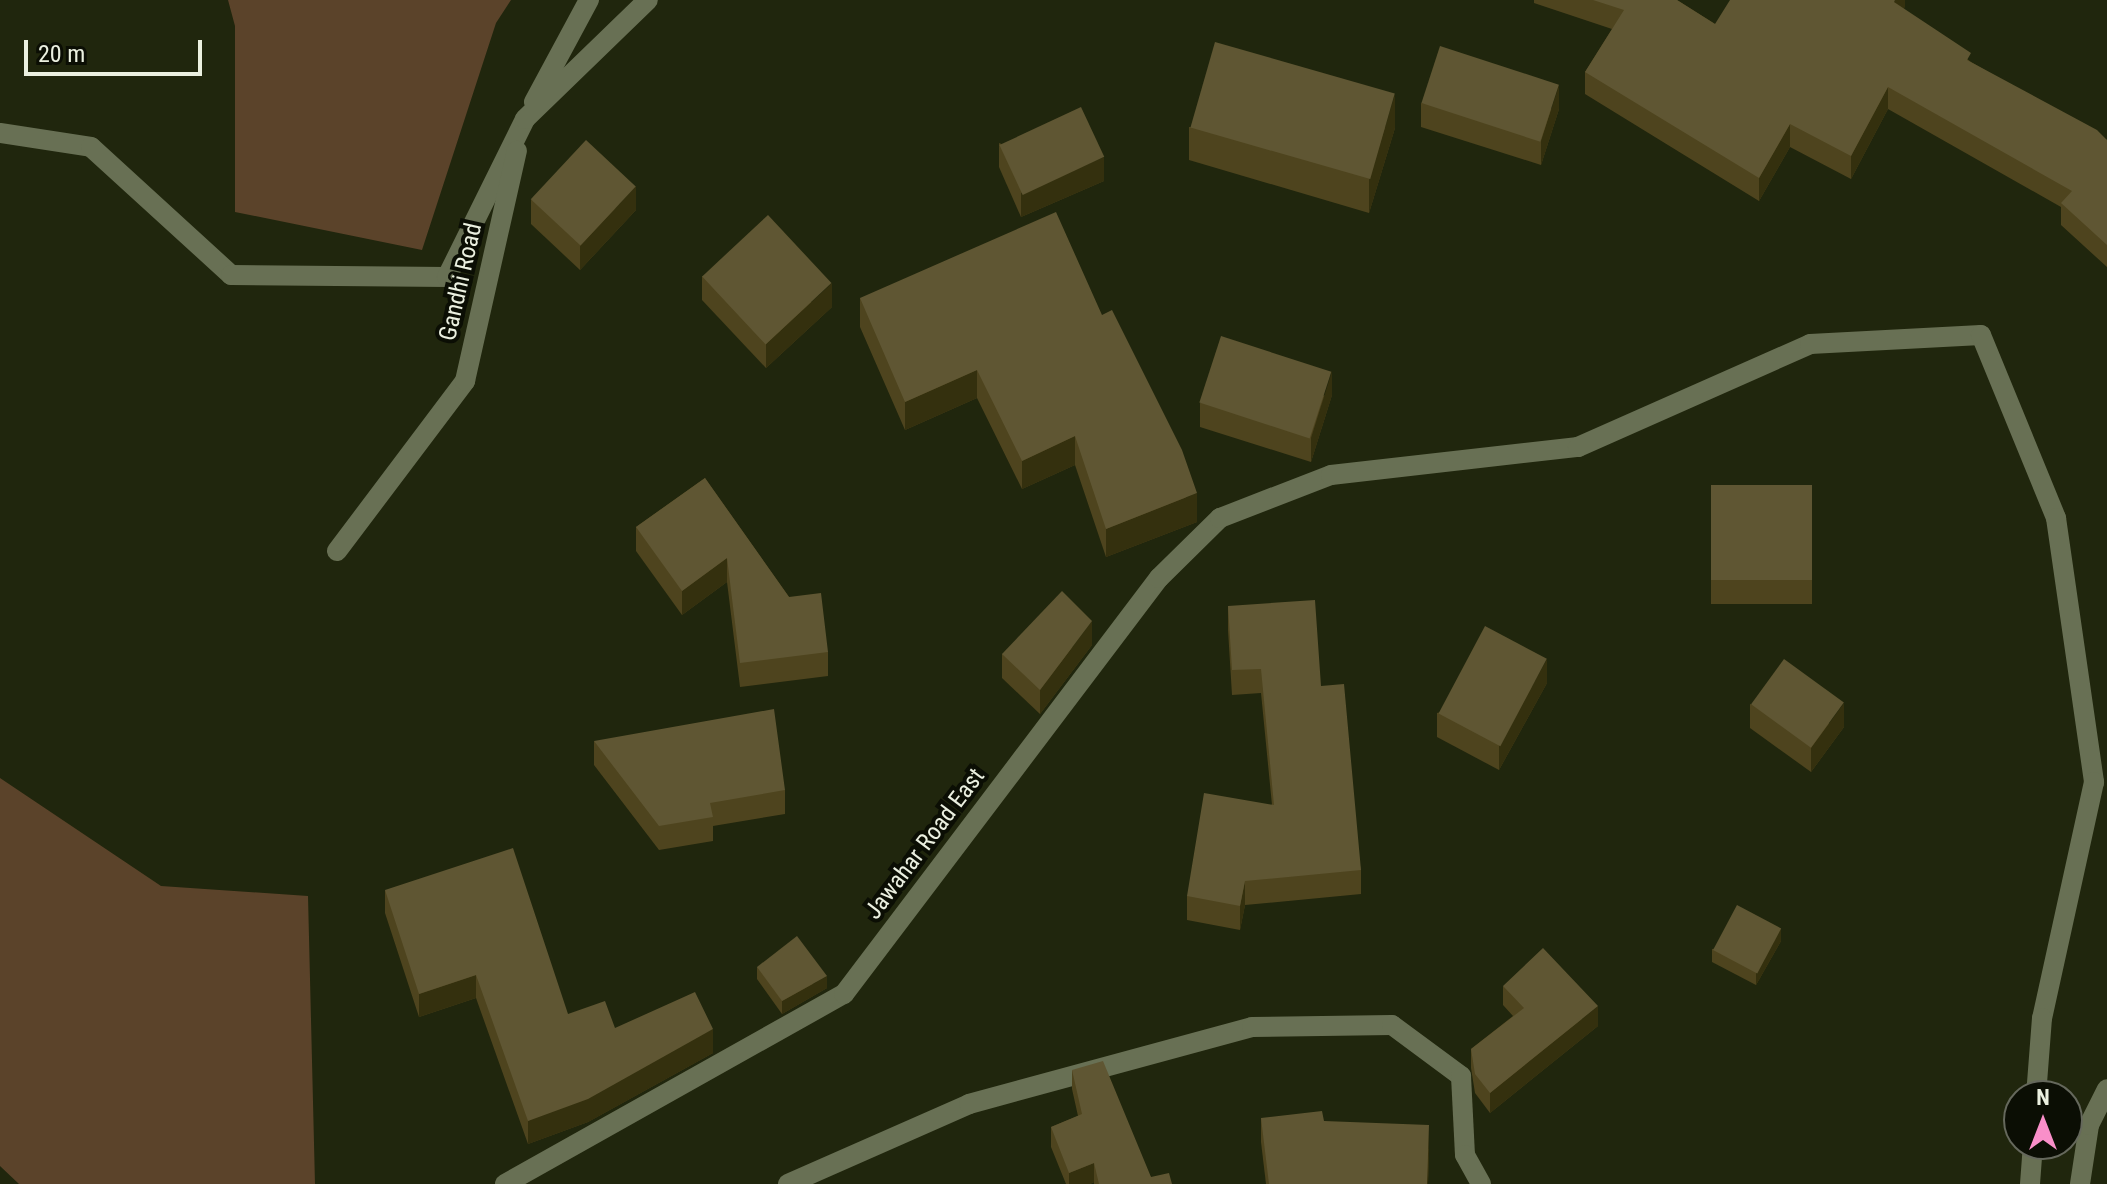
<!DOCTYPE html>
<html>
<head>
<meta charset="utf-8">
<style>
	body { margin:0 }
	#map { position:relative; width:2107px; height:1184px; overflow:hidden; background:#20260d; font-family:"Roboto Condensed",sans-serif }
	div>[style] { position:absolute }
	[style*='--x'] { left:calc(var(--x)*1px); top:calc(var(--y)*1px); width:calc(var(--w)*1px); rotate:calc(var(--a)*1deg) }
	.green>* { inset:0; background:#5b432a }
	.minor>* { height:20px; margin:-10px; padding:0 10px; transform-origin:10px; border-radius:10px; background:#687054 }
	.wall>* { inset:0; background:#4e441e; transform-origin:0 0 }
	.shaded-wall>* { inset:0; background:#34300e }
	.building>* { inset:0; background:#5f5633; transform-origin:0 0 }
	span { translate:-50% -50%; white-space:nowrap; text-align:center; line-height:1.15; -webkit-text-stroke:8px #0b0e04; paint-order:stroke }
	.street-label { font-size:24px; color:#ebf0e0 }
	.north { position:absolute; left:2003px; top:1080px; width:80px; height:80px; box-sizing:border-box; background:#0b0e04; border:2px solid #65685c; border-radius:50%; rotate:0deg; font-size:22px; font-weight:700; line-height:32px; text-align:center; color:#ebf0e0 }
	.north::after { content:''; display:block; margin:auto; width:28px; height:36px; background:#f98fc9; clip-path:polygon(50% 0,100% 100%,50% 72%,0 100%) }
	.scale { position:absolute; left:24px; top:40px; width:178px; height:36px; box-sizing:border-box; border:4px solid #ebf0e0; border-top:0; padding-left:10px; font-size:24px; line-height:28px; white-space:nowrap; color:#ebf0e0; -webkit-text-stroke:6px #0b0e04; paint-order:stroke }
</style>
</head>
<body>
<div id="map">
	<div class="green">
		<i style="clip-path:polygon(228px 0,511px 0,496px 23px,422px 250px,235px 212px,235px 26px)"></i>
		<i style="clip-path:polygon(0 778px,161px 886px,308px 896px,315px 1184px,19px 1184px,0 1166px)"></i>
	</div>
	<div class="minor">
		<i style="--x:534;--y:102;--w:116;--a:-61.7"></i>
		<i style="--x:0;--y:133;--w:92;--a:8.7"></i>
		<i style="--x:91;--y:147;--w:190;--a:42.4"></i>
		<i style="--x:231;--y:275;--w:216;--a:0.5"></i>
		<i style="--x:447;--y:277;--w:176;--a:-63.7"></i>
		<i style="--x:525;--y:119;--w:171;--a:-44.1"></i>
		<i style="--x:337;--y:551;--w:213;--a:-53"></i>
		<i style="--x:465;--y:381;--w:236;--a:-77.3"></i>
		<i style="--x:505;--y:1184;--w:389;--a:-29.3"></i>
		<i style="--x:844;--y:994;--w:522;--a:-52.87"></i>
		<i style="--x:1159;--y:578;--w:86;--a:-44.5"></i>
		<i style="--x:1220;--y:518;--w:119;--a:-21.2"></i>
		<i style="--x:1331;--y:475;--w:249;--a:-6.5"></i>
		<i style="--x:1578;--y:447;--w:254;--a:-23.9"></i>
		<i style="--x:1810;--y:344;--w:171;--a:-3"></i>
		<i style="--x:1981;--y:335;--w:198;--a:67.7"></i>
		<i style="--x:2056;--y:518;--w:267;--a:81.8"></i>
		<i style="--x:2094;--y:782;--w:242;--a:102.4"></i>
		<i style="--x:2042;--y:1018;--w:78;--a:94.4"></i>
		<i style="--x:788;--y:1184;--w:198;--a:-23.8"></i>
		<i style="--x:969;--y:1104;--w:293;--a:-15.2"></i>
		<i style="--x:1252;--y:1027;--w:140;--a:-0.8"></i>
		<i style="--x:1392;--y:1025;--w:86;--a:36.5"></i>
		<i style="--x:1461;--y:1076;--w:79;--a:87.1"></i>
		<i style="--x:1465;--y:1155;--w:33;--a:61"></i>
		<i style="--x:2030;--y:1184;--w:40;--a:-85.7"></i>
		<i style="--x:2080;--y:1184;--w:60;--a:-81.3"></i>
		<i style="--x:2089;--y:1125;--w:40;--a:-63.4"></i>
	</div>
	<div class="wall">
		<i style="clip-path:polygon(1534px 0,1677px 0,1715px 24px,1905px 0,1904px 9px,1971px 62px,2107px 140px,2107px 267px,2061px 225px,2061px 207px,1888px 109px,1851px 179px,1790px 147px,1759px 201px,1585px 94px,1585px 72px,1612px 29px,1534px 3px)"></i>
		<i style="clip-path:polygon(1421px 103px,1559px 109px,1541px 165px,1421px 127px)"></i>
		<i style="clip-path:polygon(1189px 127px,1395px 128px,1369px 213px,1189px 160px)"></i>
		<i style="clip-path:polygon(999px 143px,1104px 181px,1021px 217px,999px 167px)"></i>
		<i style="clip-path:polygon(531px 200px,636px 210px,580px 270px,531px 224px)"></i>
		<i style="clip-path:polygon(702px 276px,832px 307px,766px 368px,702px 300px)"></i>
		<i style="clip-path:polygon(860px 298px,1102px 315px,1197px 522px,1106px 557px,1075px 465px,1022px 489px,977px 398px,905px 430px,860px 327px)"></i>
		<i style="clip-path:polygon(1332px 395px,1311px 462px,1200px 427px,1200px 403px)"></i>
		<i style="clip-path:polygon(705px 478px,828px 652px,828px 676px,740px 687px,727px 582px,682px 615px,636px 551px,636px 527px)"></i>
		<i style="left:1711px;top:485px;width:101px;height:119px"></i>
		<i style="clip-path:polygon(1228px 606px,1321px 686px,1361px 870px,1361px 894px,1245px 905px,1240px 930px,1187px 920px,1187px 896px,1272px 805px,1261px 693px,1232px 695px,1228px 630px)"></i>
		<i style="clip-path:polygon(1092px 645px,1040px 714px,1002px 678px,1002px 654px)"></i>
		<i style="clip-path:polygon(1547px 683px,1499px 770px,1437px 737px,1437px 713px)"></i>
		<i style="clip-path:polygon(1750px 704px,1844px 727px,1811px 772px,1750px 728px)"></i>
		<i style="clip-path:polygon(594px 741px,785px 790px,785px 814px,713px 826px,713px 841px,659px 850px,594px 765px)"></i>
		<i style="clip-path:polygon(385px 890px,568px 1014px,615px 1028px,713px 1053px,588px 1122px,528px 1144px,476px 998px,419px 1017px,385px 913px)"></i>
		<i style="clip-path:polygon(1781px 941px,1756px 985px,1712px 962px,1712px 949px)"></i>
		<i style="clip-path:polygon(757px 967px,827px 988px,782px 1014px,757px 979px)"></i>
		<i style="clip-path:polygon(1503px 986px,1598px 1026px,1490px 1113px,1475px 1093px,1471px 1068px,1471px 1049px,1513px 1016px,1503px 1005px)"></i>
		<i style="clip-path:polygon(1072px 1070px,1151px 1177px,1172px 1184px,1094px 1184px,1094px 1182px,1090px 1184px,1066px 1184px,1051px 1147px,1051px 1127px,1078px 1116px,1072px 1089px)"></i>
		<i style="clip-path:polygon(1261px 1118px,1324px 1121px,1429px 1149px,1428px 1184px,1266px 1184px,1261px 1142px)"></i>
	</div>
	<div class="shaded-wall">
		<i style="clip-path:polygon(1895px 0,1905px 0,1905px 7px,1894px 25px,1894px 2px)"></i>
		<i style="clip-path:polygon(1559px 85px,1559px 109px,1541px 165px,1541px 141px)"></i>
		<i style="clip-path:polygon(1888px 87px,1888px 109px,1851px 179px,1851px 156px)"></i>
		<i style="clip-path:polygon(1395px 94px,1395px 128px,1369px 213px,1369px 180px)"></i>
		<i style="clip-path:polygon(1790px 124px,1790px 147px,1759px 201px,1759px 178px)"></i>
		<i style="clip-path:polygon(1104px 157px,1104px 181px,1021px 217px,1021px 193px)"></i>
		<i style="clip-path:polygon(636px 186px,636px 210px,580px 270px,580px 246px)"></i>
		<i style="clip-path:polygon(832px 283px,832px 307px,766px 368px,766px 344px)"></i>
		<i style="clip-path:polygon(977px 370px,977px 398px,905px 430px,905px 402px)"></i>
		<i style="clip-path:polygon(1332px 371px,1332px 395px,1311px 462px,1311px 438px)"></i>
		<i style="clip-path:polygon(1075px 436px,1075px 465px,1022px 489px,1022px 461px)"></i>
		<i style="clip-path:polygon(1197px 493px,1197px 522px,1106px 557px,1106px 529px)"></i>
		<i style="clip-path:polygon(727px 558px,727px 582px,682px 615px,682px 591px)"></i>
		<i style="clip-path:polygon(1092px 621px,1092px 645px,1040px 714px,1040px 690px)"></i>
		<i style="clip-path:polygon(1547px 659px,1547px 683px,1499px 770px,1499px 746px)"></i>
		<i style="clip-path:polygon(1844px 703px,1844px 727px,1811px 772px,1811px 748px)"></i>
		<i style="clip-path:polygon(1245px 881px,1245px 905px,1240px 930px,1240px 906px)"></i>
		<i style="clip-path:polygon(1781px 928px,1781px 941px,1756px 985px,1756px 973px)"></i>
		<i style="clip-path:polygon(476px 975px,476px 998px,419px 1017px,419px 994px)"></i>
		<i style="clip-path:polygon(827px 976px,827px 988px,782px 1014px,782px 1001px)"></i>
		<i style="clip-path:polygon(1598px 1006px,1598px 1026px,1490px 1113px,1490px 1093px)"></i>
		<i style="clip-path:polygon(713px 1029px,713px 1053px,588px 1122px,528px 1144px,528px 1121px)"></i>
		<i style="clip-path:polygon(1429px 1125px,1429px 1149px,1428px 1184px,1427px 1184px)"></i>
		<i style="clip-path:polygon(1094px 1163px,1094px 1182px,1090px 1184px,1069px 1184px,1069px 1173px)"></i>
	</div>
	<div class="building">
		<i style="clip-path:polygon(1593px 0,1677px 0,1715px 24px,1730px 0,1895px 0,1894px 2px,1971px 53px,1967px 60px,2097px 130px,2107px 140px,2107px 245px,2061px 203px,2072px 191px,1888px 87px,1851px 156px,1790px 124px,1759px 178px,1585px 72px,1624px 10px)"></i>
		<i style="left:1215px;top:42px;width:187px;height:89px;rotate:16deg"></i>
		<i style="left:1440px;top:46px;width:125px;height:60px;rotate:18deg"></i>
		<i style="left:1081px;top:107px;width:55px;height:90px;rotate:65deg"></i>
		<i style="left:586px;top:140px;width:68px;height:81px;rotate:43deg"></i>
		<i style="clip-path:polygon(1056px 212px,1102px 315px,1112px 310px,1182px 450px,1197px 493px,1106px 529px,1075px 436px,1022px 461px,977px 370px,905px 402px,860px 298px)"></i>
		<i style="left:768px;top:215px;width:93px;height:90px;rotate:47deg"></i>
		<i style="left:1221px;top:336px;width:116px;height:70px;rotate:18deg"></i>
		<i style="clip-path:polygon(705px 478px,789px 597px,821px 593px,828px 652px,740px 663px,727px 558px,682px 591px,636px 527px)"></i>
		<i style="left:1711px;top:485px;width:101px;height:95px"></i>
		<i style="clip-path:polygon(1062px 591px,1092px 621px,1040px 690px,1002px 654px)"></i>
		<i style="clip-path:polygon(1315px 600px,1321px 686px,1344px 684px,1361px 870px,1245px 881px,1240px 906px,1187px 896px,1204px 793px,1274px 805px,1261px 669px,1232px 670px,1228px 606px)"></i>
		<i style="left:1485px;top:626px;width:70px;height:99px;rotate:28deg"></i>
		<i style="left:1784px;top:659px;width:74px;height:56px;rotate:36deg"></i>
		<i style="clip-path:polygon(774px 709px,785px 790px,710px 803px,713px 817px,659px 826px,594px 741px)"></i>
		<i style="clip-path:polygon(513px 848px,568px 1014px,605px 1001px,615px 1028px,695px 992px,713px 1029px,588px 1099px,528px 1121px,476px 975px,419px 994px,385px 890px)"></i>
		<i style="left:1737px;top:905px;width:50px;height:51px;rotate:28deg"></i>
		<i style="clip-path:polygon(797px 936px,827px 976px,782px 1001px,757px 967px)"></i>
		<i style="clip-path:polygon(1543px 948px,1598px 1006px,1490px 1093px,1475px 1074px,1471px 1049px,1524px 1008px,1503px 986px)"></i>
		<i style="clip-path:polygon(1103px 1061px,1151px 1177px,1169px 1173px,1172px 1184px,1099px 1184px,1094px 1163px,1069px 1173px,1051px 1127px,1082px 1114px,1072px 1070px)"></i>
		<i style="clip-path:polygon(1322px 1111px,1324px 1121px,1429px 1125px,1427px 1184px,1269px 1184px,1261px 1118px)"></i>
	</div>
	<div class="street-label">
		<span style="left:461px;top:282px;rotate:-77deg">Gandhi Road</span>
		<span style="left:925px;top:844px;rotate:-53deg">Jawahar Road East</span>
	</div>
	<div class="north">N</div>
	<div class="scale">20 m</div>
</div>
</body>
</html>
